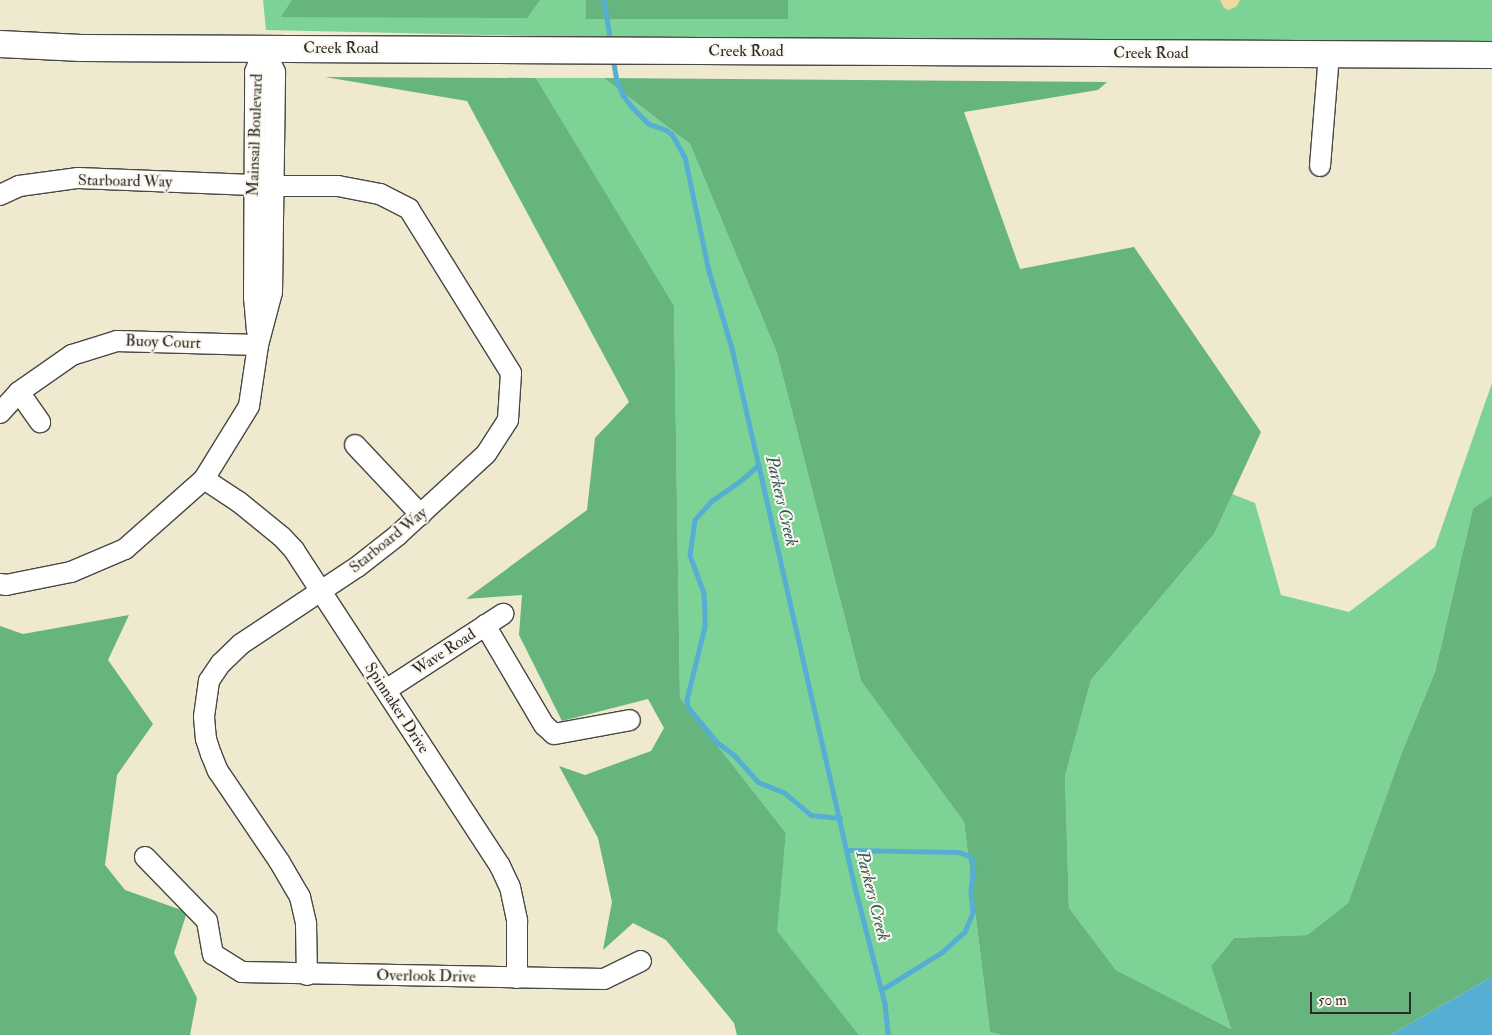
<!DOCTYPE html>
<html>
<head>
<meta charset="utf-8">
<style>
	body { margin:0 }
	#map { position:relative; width:1492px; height:1035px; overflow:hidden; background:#efe9cf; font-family:"IM FELL Double Pica",serif }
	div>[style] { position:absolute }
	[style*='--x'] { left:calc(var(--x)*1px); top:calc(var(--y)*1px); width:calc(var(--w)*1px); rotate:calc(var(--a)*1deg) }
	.green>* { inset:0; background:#7dd295 }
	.forest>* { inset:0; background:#66b47e; transform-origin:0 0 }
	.sand>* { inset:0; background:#eeda9e }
	.water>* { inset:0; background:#56afd3 }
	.stream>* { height:4.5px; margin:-2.25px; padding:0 2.25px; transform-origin:2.25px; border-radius:2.25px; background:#56afd3 }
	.roads { filter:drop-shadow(1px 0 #484844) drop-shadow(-1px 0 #484844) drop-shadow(0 1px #484844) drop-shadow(0 -1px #484844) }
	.minor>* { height:20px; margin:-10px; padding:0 10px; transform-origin:10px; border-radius:10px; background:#fff }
	.major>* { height:26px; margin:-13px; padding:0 13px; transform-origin:13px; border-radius:13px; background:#fff }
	span { translate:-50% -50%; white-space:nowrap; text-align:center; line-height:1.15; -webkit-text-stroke:4px #fbf7ec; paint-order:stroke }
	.street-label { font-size:16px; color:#2b2b2b }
	.water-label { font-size:18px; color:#3a5966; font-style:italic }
	.scale { position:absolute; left:1310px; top:992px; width:101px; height:22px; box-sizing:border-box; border:2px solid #2b2b2b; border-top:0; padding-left:6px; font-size:15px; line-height:18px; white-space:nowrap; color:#2b2b2b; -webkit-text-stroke:4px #fbf7ec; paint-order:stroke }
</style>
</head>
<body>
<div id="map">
	<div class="green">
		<i style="clip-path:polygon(263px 0,1492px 0,1492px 47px,1329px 54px,266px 30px)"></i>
		<i style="clip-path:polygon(536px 78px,604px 78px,690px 144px,777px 353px,861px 681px,964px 822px,990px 1032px,1002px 1035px,859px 1035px,776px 931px,786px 833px,680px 698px,674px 307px)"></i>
		<i style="clip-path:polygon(1492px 383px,1492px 496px,1473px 508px,1435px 672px,1402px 752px,1348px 903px,1307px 935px,1234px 938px,1211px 966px,1231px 1029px,1116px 970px,1069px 908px,1065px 776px,1091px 680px,1214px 534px,1232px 494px,1255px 503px,1281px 595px,1349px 612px,1435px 547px)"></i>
	</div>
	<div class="forest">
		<i style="clip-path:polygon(292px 0,540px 0,527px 18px,281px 17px)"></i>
		<i style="left:586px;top:0;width:202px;height:19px"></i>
		<i style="clip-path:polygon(325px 77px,536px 78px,674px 306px,680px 698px,786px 833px,777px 931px,859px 1035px,737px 1035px,734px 1023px,666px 940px,633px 923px,603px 950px,612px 902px,598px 838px,559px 766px,585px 775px,651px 751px,664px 728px,648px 699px,562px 721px,519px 635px,522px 595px,466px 599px,587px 510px,595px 438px,629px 402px,467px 101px)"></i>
		<i style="clip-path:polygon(604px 78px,1107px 82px,1098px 90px,964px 112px,1020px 269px,1134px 247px,1261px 432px,1214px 534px,1091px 680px,1065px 776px,1069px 908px,1116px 970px,1231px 1029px,1211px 966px,1234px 938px,1307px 935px,1348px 903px,1402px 752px,1435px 672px,1473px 508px,1492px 496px,1492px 977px,1390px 1035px,1002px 1035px,990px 1032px,964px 822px,861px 681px,777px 353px,690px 144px)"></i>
		<i style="clip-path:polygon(129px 615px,108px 660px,153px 724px,117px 775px,105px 865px,125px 890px,187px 912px,174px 953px,197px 998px,190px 1035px,0 1035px,0 626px,23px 634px)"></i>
	</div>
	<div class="sand">
		<i style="clip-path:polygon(1220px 0,1240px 0,1237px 6px,1229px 10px,1224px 8px)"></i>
	</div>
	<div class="water">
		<i style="clip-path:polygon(1492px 977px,1492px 1035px,1390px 1035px)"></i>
	</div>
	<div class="stream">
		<i style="--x:604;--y:0;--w:44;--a:80.8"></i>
		<i style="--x:613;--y:58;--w:22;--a:80"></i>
		<i style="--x:617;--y:80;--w:16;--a:68"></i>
		<i style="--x:623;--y:95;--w:15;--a:53"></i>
		<i style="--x:632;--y:107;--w:24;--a:45"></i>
		<i style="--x:649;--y:124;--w:18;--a:19"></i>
		<i style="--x:666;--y:130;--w:7;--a:34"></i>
		<i style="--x:672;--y:134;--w:26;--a:61"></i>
		<i style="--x:685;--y:157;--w:116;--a:78.1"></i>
		<i style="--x:709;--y:271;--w:80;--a:73.4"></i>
		<i style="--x:732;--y:348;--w:553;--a:77.15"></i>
		<i style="--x:855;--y:887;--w:121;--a:75.6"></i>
		<i style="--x:885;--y:1004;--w:31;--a:84"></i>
		<i style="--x:759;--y:465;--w:24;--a:138"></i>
		<i style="--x:741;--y:481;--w:35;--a:145"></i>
		<i style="--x:712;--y:501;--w:25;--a:132"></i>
		<i style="--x:695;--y:520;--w:35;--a:98"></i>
		<i style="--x:690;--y:555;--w:40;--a:69.8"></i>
		<i style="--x:704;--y:593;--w:19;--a:87"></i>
		<i style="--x:705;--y:612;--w:15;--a:90"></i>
		<i style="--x:705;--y:627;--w:75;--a:103.9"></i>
		<i style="--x:687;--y:700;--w:7;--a:82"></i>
		<i style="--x:688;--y:707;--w:45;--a:50.4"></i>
		<i style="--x:717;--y:742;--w:21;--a:37"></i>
		<i style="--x:734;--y:755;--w:36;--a:48"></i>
		<i style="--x:758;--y:782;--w:29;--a:22"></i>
		<i style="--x:785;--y:793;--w:34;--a:40"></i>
		<i style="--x:811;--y:815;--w:29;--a:6"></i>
		<i style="--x:847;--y:850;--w:111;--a:1"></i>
		<i style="--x:958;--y:852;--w:10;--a:17"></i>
		<i style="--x:968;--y:855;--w:10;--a:53"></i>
		<i style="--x:974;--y:863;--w:30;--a:96"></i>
		<i style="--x:971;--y:893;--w:20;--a:84"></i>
		<i style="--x:973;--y:913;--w:21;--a:113"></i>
		<i style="--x:965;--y:932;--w:30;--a:138"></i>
		<i style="--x:943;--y:952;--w:72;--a:148.1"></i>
	</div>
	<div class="roads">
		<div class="minor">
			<i style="--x:1320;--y:166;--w:112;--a:-85.4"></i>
			<i style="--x:274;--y:186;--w:64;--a:0"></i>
			<i style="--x:338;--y:186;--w:43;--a:10.8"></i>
			<i style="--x:380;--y:194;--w:33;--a:27"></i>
			<i style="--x:409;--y:209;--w:193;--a:58.1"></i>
			<i style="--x:511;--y:373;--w:47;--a:93.7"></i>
			<i style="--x:508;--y:420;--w:40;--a:122.9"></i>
			<i style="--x:486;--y:454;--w:120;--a:137.4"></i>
			<i style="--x:398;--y:535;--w:52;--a:142"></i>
			<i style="--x:357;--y:567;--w:139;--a:146.4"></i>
			<i style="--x:241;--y:644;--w:28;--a:136"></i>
			<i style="--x:221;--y:663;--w:22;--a:124"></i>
			<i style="--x:209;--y:681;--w:36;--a:98"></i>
			<i style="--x:204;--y:717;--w:22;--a:85"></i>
			<i style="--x:206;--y:739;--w:16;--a:72"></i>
			<i style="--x:211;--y:754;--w:18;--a:68"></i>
			<i style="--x:218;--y:771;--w:109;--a:55.9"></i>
			<i style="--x:279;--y:861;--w:42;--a:59.7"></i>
			<i style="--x:300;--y:897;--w:28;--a:77"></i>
			<i style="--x:306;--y:924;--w:51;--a:88.9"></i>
			<i style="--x:0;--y:195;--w:21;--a:-25"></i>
			<i style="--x:19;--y:186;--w:60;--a:-7.7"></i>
			<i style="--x:78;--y:178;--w:175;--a:2.3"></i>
			<i style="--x:257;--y:331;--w:33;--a:-95"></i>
			<i style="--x:254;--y:298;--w:226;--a:-89.7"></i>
			<i style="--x:255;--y:72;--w:26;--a:-69"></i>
			<i style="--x:19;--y:392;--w:37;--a:55"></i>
			<i style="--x:0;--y:413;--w:28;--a:-48"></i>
			<i style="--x:19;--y:392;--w:65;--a:-34.9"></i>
			<i style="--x:72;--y:355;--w:47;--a:-17.3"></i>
			<i style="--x:117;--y:341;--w:141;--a:1.6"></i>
			<i style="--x:355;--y:445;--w:96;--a:46.7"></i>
			<i style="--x:204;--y:479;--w:42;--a:33.3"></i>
			<i style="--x:239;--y:502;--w:55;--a:39.1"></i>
			<i style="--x:282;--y:537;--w:18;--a:47"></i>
			<i style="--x:294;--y:550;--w:377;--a:56.9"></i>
			<i style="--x:500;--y:866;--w:23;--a:65"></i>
			<i style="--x:510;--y:887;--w:35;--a:78"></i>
			<i style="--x:517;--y:921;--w:57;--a:90"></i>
			<i style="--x:0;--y:584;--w:6;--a:9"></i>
			<i style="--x:6;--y:585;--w:66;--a:-11.3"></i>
			<i style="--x:71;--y:572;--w:59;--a:-23.1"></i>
			<i style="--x:125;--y:549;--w:106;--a:-41.5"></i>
			<i style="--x:204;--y:479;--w:86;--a:-58.3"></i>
			<i style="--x:249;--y:406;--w:62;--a:-81.6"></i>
			<i style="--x:258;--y:345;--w:55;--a:-75.2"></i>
			<i style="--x:272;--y:292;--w:220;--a:-89.2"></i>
			<i style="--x:275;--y:72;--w:26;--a:-115"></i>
			<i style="--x:485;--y:625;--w:116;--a:59.5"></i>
			<i style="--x:544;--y:725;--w:13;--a:42"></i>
			<i style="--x:554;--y:734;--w:77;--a:-10.4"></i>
			<i style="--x:386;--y:690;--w:140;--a:-33"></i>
			<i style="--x:145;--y:857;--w:89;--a:45.9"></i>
			<i style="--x:207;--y:921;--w:34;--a:80"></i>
			<i style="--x:213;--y:954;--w:34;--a:32"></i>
			<i style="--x:242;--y:972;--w:362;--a:1.1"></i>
			<i style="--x:604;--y:979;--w:41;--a:-25.9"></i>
		</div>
		<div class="major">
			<i style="--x:0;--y:44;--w:81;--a:2.8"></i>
			<i style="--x:81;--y:48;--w:1411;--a:0.28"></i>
		</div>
	</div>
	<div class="street-label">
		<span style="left:341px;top:48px">Creek Road</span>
		<span style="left:746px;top:51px">Creek Road</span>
		<span style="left:1151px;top:53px">Creek Road</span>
		<span style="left:255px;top:135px;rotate:-88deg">Mainsail Boulevard</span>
		<span style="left:125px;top:181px;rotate:1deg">Starboard Way</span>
		<span style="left:163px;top:342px;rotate:2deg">Buoy Court</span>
		<span style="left:388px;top:540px;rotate:-39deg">Starboard Way</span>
		<span style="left:444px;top:652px;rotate:-33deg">Wave Road</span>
		<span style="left:397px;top:708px;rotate:57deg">Spinnaker Drive</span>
		<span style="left:426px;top:976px;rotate:1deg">Overlook Drive</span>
	</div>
	<div class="water-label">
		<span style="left:781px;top:501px;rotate:77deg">Parkers Creek</span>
		<span style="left:872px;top:896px;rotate:76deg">Parkers Creek</span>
	</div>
	<div class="scale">50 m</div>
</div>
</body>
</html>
